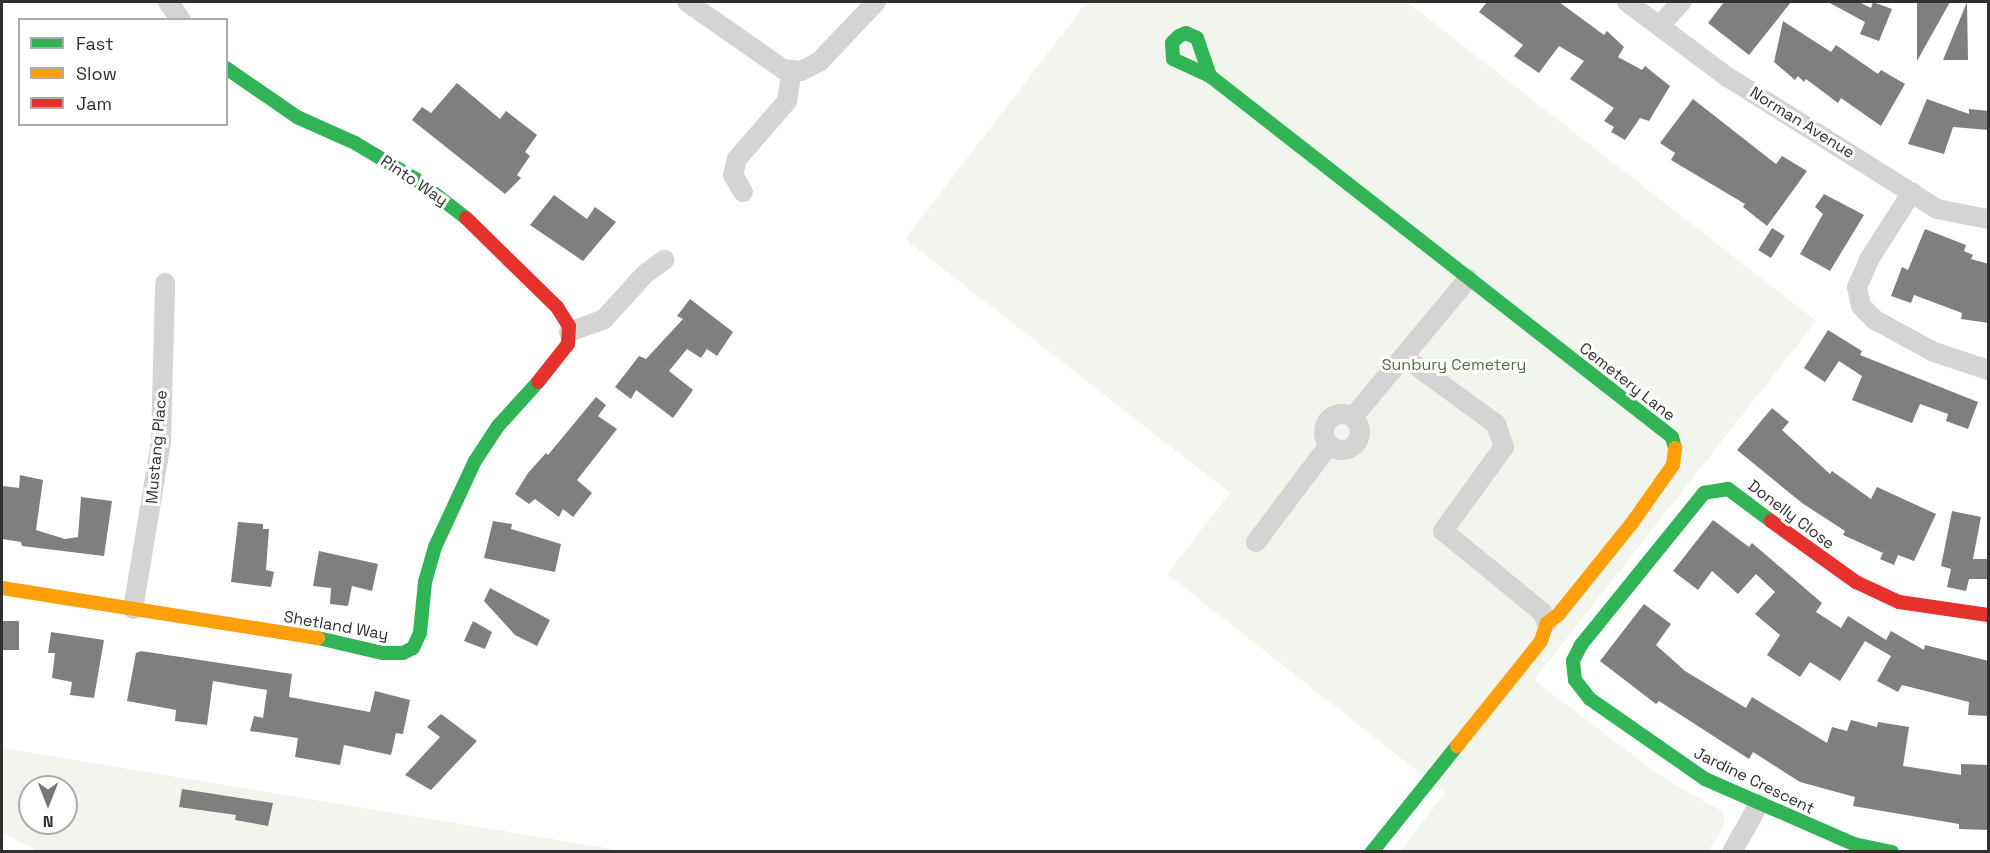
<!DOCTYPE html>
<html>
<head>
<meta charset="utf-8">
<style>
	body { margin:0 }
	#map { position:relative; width:1990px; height:853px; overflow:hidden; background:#fff; font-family:"Space Grotesk",sans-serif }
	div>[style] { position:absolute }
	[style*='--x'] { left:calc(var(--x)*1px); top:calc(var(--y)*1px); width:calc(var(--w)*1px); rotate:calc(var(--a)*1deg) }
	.green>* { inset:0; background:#f1f5ed }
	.building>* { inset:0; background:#7f7f7f; transform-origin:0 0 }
	.street>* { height:20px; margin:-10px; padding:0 10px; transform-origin:10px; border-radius:10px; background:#d4d4d4 }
	.street>.ring { margin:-10px; padding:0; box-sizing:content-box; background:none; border:20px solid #d4d4d4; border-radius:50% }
	.fast>* { height:14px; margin:-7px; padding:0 7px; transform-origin:7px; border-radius:7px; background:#30b455 }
	.slow>* { height:14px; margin:-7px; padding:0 7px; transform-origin:7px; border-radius:7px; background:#ff9f0a }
	.jam>* { height:14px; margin:-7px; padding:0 7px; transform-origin:7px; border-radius:7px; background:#e5322d }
	span { translate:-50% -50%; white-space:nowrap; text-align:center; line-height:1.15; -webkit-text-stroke:6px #fff; paint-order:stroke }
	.street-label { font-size:16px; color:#303030 }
	.park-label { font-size:16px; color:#536d3c }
	.frame { position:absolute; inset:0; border:3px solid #303030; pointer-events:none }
	.legend { position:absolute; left:18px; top:18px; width:210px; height:108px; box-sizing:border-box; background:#fff; border:2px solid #acacac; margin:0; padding:8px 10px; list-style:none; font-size:18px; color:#303030 }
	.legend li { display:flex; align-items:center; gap:12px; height:30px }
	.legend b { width:30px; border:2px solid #acacac }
	.north { position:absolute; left:18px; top:775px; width:60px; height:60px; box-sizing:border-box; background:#fff; border:2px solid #acacac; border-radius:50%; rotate:180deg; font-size:16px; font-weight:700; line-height:24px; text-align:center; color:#303030 }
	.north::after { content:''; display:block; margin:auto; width:21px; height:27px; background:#787878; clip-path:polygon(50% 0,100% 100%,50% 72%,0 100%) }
</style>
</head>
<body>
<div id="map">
	<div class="green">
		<i style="clip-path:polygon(1087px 2px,1407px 2px,1816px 321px,1534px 680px,1658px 774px,1723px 812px,1725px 824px,1709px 851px,1400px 851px,1445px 793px,1167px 574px,1230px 493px,905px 239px)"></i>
		<i style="clip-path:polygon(evenodd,2px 748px,625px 851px,37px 851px,2px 832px,2px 748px,30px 787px,66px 787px,66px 823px,30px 823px,30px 787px)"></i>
	</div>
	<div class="building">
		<i style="clip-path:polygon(1487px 2px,1559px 2px,1604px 35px,1607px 31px,1624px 47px,1618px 57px,1642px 70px,1645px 66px,1670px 86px,1649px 121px,1640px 118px,1625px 140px,1611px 132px,1614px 127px,1604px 121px,1614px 108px,1570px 79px,1584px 61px,1559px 46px,1539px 73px,1514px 56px,1523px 45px,1479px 12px)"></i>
		<i style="clip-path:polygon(1724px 2px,1791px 2px,1749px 55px,1708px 23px)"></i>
		<i style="clip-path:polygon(1828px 2px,1859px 2px,1871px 8px,1873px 2px,1892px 9px,1879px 41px,1860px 34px,1865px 22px)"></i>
		<i style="clip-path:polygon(1917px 2px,1950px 2px,1917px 61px)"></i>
		<i style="clip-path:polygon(1967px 2px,1968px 60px,1943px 60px)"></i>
		<i style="clip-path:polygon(1783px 21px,1831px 52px,1836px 45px,1878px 74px,1881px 70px,1905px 84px,1881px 126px,1841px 98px,1838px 103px,1806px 79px,1804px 82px,1798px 76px,1795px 80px,1774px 62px)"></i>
		<i style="clip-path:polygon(457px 83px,500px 119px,506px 111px,537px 135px,525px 152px,530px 156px,517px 175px,521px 178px,505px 194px,412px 120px,422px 107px,431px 113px)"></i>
		<i style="clip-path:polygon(1693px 99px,1776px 164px,1782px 156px,1807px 171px,1767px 226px,1743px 207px,1745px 204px,1671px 160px,1675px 153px,1660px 143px)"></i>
		<i style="clip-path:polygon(1927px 99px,1969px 114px,1969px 109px,1989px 111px,1989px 130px,1953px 127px,1944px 154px,1908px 144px)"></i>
		<i style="clip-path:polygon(1824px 194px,1864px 215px,1830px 271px,1800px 254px,1823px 214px,1815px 207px)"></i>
		<i style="clip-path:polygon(554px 195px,587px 219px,595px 207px,616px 222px,583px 261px,530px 225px)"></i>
		<i style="left:1772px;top:228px;width:15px;height:26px;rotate:32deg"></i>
		<i style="clip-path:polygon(1925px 229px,1966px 245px,1964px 251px,1973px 255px,1971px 259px,1989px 264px,1989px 323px,1961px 319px,1962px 313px,1914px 295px,1911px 303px,1891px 296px,1902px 267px,1908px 270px)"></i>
		<i style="clip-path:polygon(690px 299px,733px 332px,717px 356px,707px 349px,701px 358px,687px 349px,669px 371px,693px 390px,673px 418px,636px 390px,631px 399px,615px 387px,639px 356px,646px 359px,683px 319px,677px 316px)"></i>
		<i style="clip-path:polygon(1828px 330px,1862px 351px,1860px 355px,1978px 402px,1968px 429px,1946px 421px,1948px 414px,1920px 404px,1912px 423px,1852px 400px,1862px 376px,1839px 361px,1825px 382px,1804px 368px)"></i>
		<i style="clip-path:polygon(596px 397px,606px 405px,598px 416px,617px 429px,577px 480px,592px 493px,573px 517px,563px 509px,559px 517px,535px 499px,529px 504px,515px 494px,528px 473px,546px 453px,548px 455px)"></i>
		<i style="clip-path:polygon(1772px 408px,1789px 422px,1782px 430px,1830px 474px,1832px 471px,1871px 499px,1877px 487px,1936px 514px,1914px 561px,1898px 555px,1894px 565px,1880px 559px,1883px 553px,1843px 535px,1845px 531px,1802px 503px,1737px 450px)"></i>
		<i style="clip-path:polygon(20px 475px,43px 480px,36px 530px,65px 539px,78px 537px,81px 497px,112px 501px,104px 556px,22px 546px,21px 542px,2px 539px,3px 486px,19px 488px)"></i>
		<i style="clip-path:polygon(1952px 511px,1981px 517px,1973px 559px,1989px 559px,1989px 579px,1969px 579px,1966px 591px,1947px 587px,1951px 569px,1941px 566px)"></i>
		<i style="clip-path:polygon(1713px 520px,1749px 547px,1752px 543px,1822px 603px,1816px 612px,1841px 628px,1848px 616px,1886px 640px,1891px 631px,1924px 650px,1925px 645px,1989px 661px,1989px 716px,1968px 715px,1969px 702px,1902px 685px,1898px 692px,1877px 681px,1891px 656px,1865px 641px,1840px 681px,1810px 662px,1800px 677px,1767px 655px,1780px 635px,1755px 614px,1775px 592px,1756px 574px,1738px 594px,1712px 571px,1698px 590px,1673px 571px)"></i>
		<i style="clip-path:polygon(493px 521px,512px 524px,511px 529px,561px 544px,555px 572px,484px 558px)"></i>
		<i style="clip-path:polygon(238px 522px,263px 524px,263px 529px,269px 529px,266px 570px,274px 572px,271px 587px,231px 582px)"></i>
		<i style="clip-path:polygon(319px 551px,378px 564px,372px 591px,352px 586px,348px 606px,330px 604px,331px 588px,313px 586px)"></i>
		<i style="clip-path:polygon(490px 588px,550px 620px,537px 646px,515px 635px,484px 601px)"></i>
		<i style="clip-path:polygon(1644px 604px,1671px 624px,1656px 645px,1685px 671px,1746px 708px,1752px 697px,1827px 743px,1832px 727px,1847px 731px,1851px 720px,1877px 727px,1878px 722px,1909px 727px,1903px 766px,1961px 775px,1961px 764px,1989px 765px,1989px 830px,1959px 829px,1959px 824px,1853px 806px,1855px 797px,1800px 782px,1753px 752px,1749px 759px,1659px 701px,1656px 704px,1600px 661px)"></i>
		<i style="left:2px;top:621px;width:17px;height:29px"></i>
		<i style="clip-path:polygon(473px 621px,492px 632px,485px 649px,464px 641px)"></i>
		<i style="clip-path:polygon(51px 632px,104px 640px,94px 698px,70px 695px,72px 682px,52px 678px,55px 653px,48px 653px)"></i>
		<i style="clip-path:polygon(141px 651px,292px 674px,289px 697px,370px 712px,375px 691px,410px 700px,403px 734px,396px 733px,391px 755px,344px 745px,340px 765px,295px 757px,298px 738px,250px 731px,254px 716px,263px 718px,267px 690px,213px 681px,207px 725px,175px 721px,176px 710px,127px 701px,136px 653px)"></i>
		<i style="clip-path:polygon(441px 714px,477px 741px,431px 790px,405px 775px,440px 737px,427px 727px)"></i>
		<i style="clip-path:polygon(182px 789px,273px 803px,268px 826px,235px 820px,236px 815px,179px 807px)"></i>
	</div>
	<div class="street">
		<i style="--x:168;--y:2;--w:22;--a:54"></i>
		<i style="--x:687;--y:2;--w:117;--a:34.9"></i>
		<i style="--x:783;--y:69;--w:18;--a:6"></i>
		<i style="--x:801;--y:71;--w:20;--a:-27"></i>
		<i style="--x:819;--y:62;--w:83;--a:-46.5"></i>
		<i style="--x:1627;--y:2;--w:124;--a:36.8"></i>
		<i style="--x:1726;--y:76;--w:249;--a:32.2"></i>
		<i style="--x:1937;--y:209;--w:52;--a:11.1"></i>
		<i style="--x:1659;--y:26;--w:33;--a:-47"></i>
		<i style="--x:743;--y:192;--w:20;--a:-120"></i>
		<i style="--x:733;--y:175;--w:16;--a:-76"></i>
		<i style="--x:737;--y:159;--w:77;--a:-49.2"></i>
		<i style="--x:787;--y:101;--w:31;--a:-81"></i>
		<i style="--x:1912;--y:192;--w:78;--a:122.5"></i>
		<i style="--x:1870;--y:258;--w:32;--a:114"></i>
		<i style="--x:1857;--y:287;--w:19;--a:78"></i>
		<i style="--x:1861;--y:306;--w:20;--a:45"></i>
		<i style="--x:1875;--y:320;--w:67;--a:28.5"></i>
		<i style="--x:1934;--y:352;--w:57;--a:18.4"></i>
		<i style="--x:569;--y:332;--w:37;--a:-20"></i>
		<i style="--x:604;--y:319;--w:61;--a:-47.7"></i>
		<i style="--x:645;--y:274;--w:24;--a:-36"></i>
		<i style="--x:1404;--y:357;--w:114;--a:36.1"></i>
		<i style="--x:1496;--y:424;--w:24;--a:71"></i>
		<i style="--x:1504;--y:447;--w:104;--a:126"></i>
		<i style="--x:1443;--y:531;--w:128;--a:39.3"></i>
		<i style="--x:1542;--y:612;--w:12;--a:66"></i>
		<i class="ring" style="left:1324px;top:414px;width:16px;height:16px"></i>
		<i style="--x:1353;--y:417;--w:180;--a:-50.2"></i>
		<i style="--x:1256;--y:542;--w:121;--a:-53"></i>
		<i style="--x:133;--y:609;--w:170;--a:-80.5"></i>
		<i style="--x:161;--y:441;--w:158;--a:-88.5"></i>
		<i style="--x:1732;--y:852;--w:55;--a:-60.6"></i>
	</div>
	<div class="fast">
		<i style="--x:226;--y:68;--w:86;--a:34.6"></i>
		<i style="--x:297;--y:117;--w:64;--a:24.1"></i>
		<i style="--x:355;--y:143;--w:72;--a:30.8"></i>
		<i style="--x:417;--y:180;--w:62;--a:37.8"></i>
		<i style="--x:1210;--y:76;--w:40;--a:-108.9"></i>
		<i style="--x:1197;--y:38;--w:12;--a:-156"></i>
		<i style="--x:1186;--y:33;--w:8;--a:157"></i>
		<i style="--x:1179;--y:36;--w:10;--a:135"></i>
		<i style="--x:1172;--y:43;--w:16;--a:86"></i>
		<i style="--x:1173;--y:59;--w:41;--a:24.7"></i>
		<i style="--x:1210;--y:76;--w:586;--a:38"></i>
		<i style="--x:1672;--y:437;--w:11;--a:75"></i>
		<i style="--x:1771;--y:521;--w:54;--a:-143.3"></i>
		<i style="--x:1728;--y:489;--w:24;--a:171"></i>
		<i style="--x:1704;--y:493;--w:196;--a:129"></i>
		<i style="--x:1581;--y:645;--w:18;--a:117"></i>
		<i style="--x:1573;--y:661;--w:19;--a:84"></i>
		<i style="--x:1575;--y:680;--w:24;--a:52"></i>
		<i style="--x:1590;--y:699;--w:140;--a:34.8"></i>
		<i style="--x:1705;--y:779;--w:163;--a:23.6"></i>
		<i style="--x:1854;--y:844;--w:39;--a:12"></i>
		<i style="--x:318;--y:638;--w:67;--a:13"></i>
		<i style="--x:383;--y:653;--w:20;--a:0"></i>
		<i style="--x:403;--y:653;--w:11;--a:-27"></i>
		<i style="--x:413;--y:648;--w:17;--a:-65"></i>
		<i style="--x:420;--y:633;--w:51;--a:-84.4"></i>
		<i style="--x:425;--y:582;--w:36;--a:-74"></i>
		<i style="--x:435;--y:547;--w:95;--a:-65.1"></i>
		<i style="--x:475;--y:461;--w:42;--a:-56.7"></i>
		<i style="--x:498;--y:426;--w:59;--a:-47.7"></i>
		<i style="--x:1372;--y:852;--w:136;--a:-51.3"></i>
	</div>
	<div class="slow">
		<i style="--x:2;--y:588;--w:320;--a:9"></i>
		<i style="--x:1457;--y:746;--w:134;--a:-51.3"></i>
		<i style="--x:1541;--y:641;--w:19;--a:-72"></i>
		<i style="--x:1547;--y:623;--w:14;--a:-36"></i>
		<i style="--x:1558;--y:615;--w:118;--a:-51.2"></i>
		<i style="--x:1632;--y:523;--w:71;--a:-54.7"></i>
		<i style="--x:1673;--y:465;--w:17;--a:-83"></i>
	</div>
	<div class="jam">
		<i style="--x:466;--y:218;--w:127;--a:44.4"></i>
		<i style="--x:557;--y:307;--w:22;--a:58"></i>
		<i style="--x:569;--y:326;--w:18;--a:93"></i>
		<i style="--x:568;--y:344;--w:48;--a:128.3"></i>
		<i style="--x:1771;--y:521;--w:105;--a:35.7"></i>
		<i style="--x:1856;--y:582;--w:47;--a:24.9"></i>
		<i style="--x:1899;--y:602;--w:90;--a:8.3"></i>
	</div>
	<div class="street-label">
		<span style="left:1802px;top:123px;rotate:32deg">Norman Avenue</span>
		<span style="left:414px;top:181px;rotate:34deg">Pinto Way</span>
		<span style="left:1627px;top:382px;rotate:38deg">Cemetery Lane</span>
		<span style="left:157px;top:447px;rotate:-85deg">Mustang Place</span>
		<span style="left:1791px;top:515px;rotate:37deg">Donelly Close</span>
		<span style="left:336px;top:626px;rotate:10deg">Shetland Way</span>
		<span style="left:1754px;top:781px;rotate:26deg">Jardine Crescent</span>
	</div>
	<div class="park-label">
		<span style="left:1454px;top:365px">Sunbury Cemetery</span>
	</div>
	<div class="frame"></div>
	<ul class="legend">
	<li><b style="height:8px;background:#30b455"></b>Fast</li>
	<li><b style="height:8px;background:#ff9f0a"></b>Slow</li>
	<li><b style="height:8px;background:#e5322d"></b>Jam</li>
	</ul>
	<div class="north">N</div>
</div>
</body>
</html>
